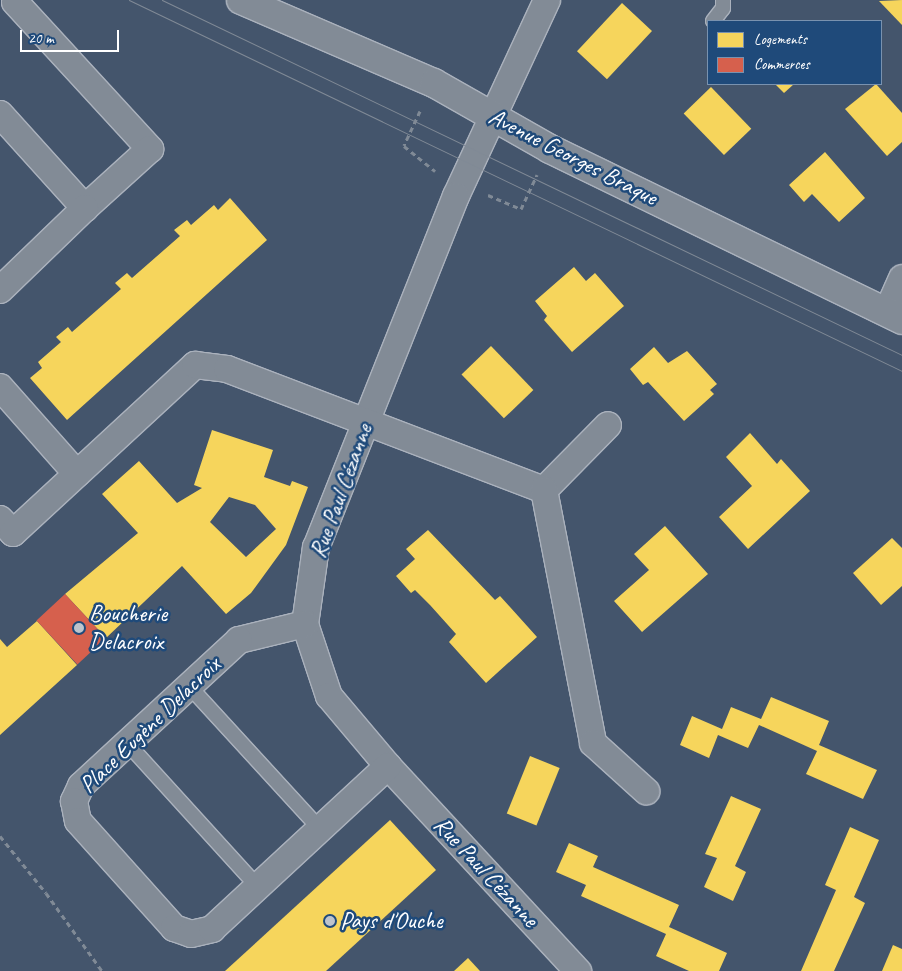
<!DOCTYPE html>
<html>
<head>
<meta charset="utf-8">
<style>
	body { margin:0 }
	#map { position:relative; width:902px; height:971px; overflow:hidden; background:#44556c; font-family:Caveat,sans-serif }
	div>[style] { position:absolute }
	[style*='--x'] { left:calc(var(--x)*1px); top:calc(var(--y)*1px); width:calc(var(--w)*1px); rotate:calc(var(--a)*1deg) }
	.homes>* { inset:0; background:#f6d55c; transform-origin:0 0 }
	.shops>* { inset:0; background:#d6604d; transform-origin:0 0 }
	.path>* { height:3px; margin-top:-1.5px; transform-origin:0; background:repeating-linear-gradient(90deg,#808a96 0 5px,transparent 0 9px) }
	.roads { filter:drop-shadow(1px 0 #abb2bd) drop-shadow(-1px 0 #abb2bd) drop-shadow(0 1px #abb2bd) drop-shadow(0 -1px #abb2bd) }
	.service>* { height:14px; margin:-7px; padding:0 7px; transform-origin:7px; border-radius:7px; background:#828b96 }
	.minor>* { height:26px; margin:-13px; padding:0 13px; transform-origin:13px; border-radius:13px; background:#828b96 }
	.tertiary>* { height:28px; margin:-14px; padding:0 14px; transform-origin:14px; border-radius:14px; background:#828b96 }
	.tram>* { height:1px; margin:-0.5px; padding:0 0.5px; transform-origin:0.5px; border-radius:0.5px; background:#808a96 }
	.dots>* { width:14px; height:14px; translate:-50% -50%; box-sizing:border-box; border:2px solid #1f4a7a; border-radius:50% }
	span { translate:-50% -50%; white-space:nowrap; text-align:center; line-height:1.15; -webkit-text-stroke:5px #1f4a7a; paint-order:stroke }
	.street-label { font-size:24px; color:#fff }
	.poi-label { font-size:24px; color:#fff }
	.left { translate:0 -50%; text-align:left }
	.legend { position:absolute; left:707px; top:20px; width:175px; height:65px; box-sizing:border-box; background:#1f4a7a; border:1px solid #7992af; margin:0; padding:6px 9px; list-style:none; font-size:15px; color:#fff }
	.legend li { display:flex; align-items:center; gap:10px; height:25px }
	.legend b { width:25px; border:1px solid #7992af }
	.scale { position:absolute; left:20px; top:30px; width:99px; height:22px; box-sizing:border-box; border:2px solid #fff; border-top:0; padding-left:6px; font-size:15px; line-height:18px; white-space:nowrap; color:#fff; -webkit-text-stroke:4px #1f4a7a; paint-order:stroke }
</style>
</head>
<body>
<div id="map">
	<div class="homes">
		<i style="clip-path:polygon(902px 0,902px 25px,879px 1px)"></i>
		<i style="left:622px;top:3px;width:41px;height:66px;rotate:43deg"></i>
		<i style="clip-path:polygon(775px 84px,794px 84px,784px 93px)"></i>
		<i style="clip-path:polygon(876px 84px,902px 113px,902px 142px,887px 156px,845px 109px)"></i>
		<i style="left:711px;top:87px;width:58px;height:38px;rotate:46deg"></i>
		<i style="clip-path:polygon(825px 152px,865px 198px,839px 222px,812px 194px,804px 202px,789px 185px)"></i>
		<i style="clip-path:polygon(230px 198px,267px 240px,67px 420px,30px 378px,42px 368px,38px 362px,61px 342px,56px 337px,68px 327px,72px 332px,121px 289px,115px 283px,127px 273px,132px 278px,180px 236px,174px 230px,187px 220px,191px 225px,214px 205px,218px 210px)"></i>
		<i style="clip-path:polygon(574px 267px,586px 281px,595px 273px,624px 306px,572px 352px,544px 320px,547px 316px,535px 301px)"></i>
		<i style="left:491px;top:346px;width:61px;height:41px;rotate:46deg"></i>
		<i style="clip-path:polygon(654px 347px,668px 363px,687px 351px,717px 384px,710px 390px,714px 394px,684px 421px,648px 382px,643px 385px,630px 369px)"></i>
		<i style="clip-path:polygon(evenodd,212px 430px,273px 450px,264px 477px,290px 486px,292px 481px,308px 487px,286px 545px,251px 593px,226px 614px,182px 566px,106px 638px,65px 594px,138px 533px,102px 494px,139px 461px,177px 503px,202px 488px,194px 485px,212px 430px,229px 497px,255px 505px,276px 529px,246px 557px,210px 522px,229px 497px)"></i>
		<i style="clip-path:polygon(750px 433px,777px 464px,781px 459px,810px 491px,748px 549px,719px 517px,752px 486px,726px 457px)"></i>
		<i style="clip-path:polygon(665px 526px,708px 574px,642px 632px,614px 601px,649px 570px,634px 554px)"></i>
		<i style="clip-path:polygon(428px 530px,495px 600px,500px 596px,537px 637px,486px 683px,449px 642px,456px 634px,430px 605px,415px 590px,411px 593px,396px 576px,415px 559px,406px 549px)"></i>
		<i style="clip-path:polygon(892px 538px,902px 548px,902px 586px,881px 605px,853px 573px)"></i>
		<i style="clip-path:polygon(37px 621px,77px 665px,0 735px,0 639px,7px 647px)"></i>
		<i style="clip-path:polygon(771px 697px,829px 721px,819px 745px,877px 770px,863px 799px,806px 774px,817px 751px,759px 725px,748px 748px,718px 735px,709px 758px,680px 745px,692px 716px,722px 729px,731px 707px,761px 719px)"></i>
		<i style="left:530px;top:756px;width:32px;height:62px;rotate:22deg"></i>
		<i style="clip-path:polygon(731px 796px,761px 809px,735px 866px,746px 872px,733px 901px,704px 887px,717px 858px,705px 854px)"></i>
		<i style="clip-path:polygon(390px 820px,436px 870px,326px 971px,225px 971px)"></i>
		<i style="clip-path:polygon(850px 827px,879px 840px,854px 897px,865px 903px,834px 971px,801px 971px,836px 890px,825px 885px)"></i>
		<i style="clip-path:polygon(569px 843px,598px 856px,593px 867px,679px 905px,669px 927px,727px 953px,719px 971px,689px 971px,656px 956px,666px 934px,581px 896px,586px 885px,556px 872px)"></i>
		<i style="clip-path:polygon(893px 945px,902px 949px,902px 971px,882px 971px)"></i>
		<i style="clip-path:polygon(468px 958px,480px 971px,454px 971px)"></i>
	</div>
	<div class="shops">
		<i style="left:65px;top:594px;width:60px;height:39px;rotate:47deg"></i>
	</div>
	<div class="path">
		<i style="--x:420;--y:111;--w:38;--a:115"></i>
		<i style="--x:404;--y:146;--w:40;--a:39"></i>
		<i style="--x:488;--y:195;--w:36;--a:23"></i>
		<i style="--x:521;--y:209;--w:38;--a:-65"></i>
		<i style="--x:0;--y:836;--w:73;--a:51.1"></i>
		<i style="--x:46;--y:893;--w:96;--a:54.3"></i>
	</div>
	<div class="roads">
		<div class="service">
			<i style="--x:713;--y:21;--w:16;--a:-52"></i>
			<i style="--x:723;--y:8;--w:8;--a:-90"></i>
			<i style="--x:189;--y:686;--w:194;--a:47.5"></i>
			<i style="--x:127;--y:743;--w:195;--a:47.7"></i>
		</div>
		<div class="minor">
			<i style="--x:547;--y:0;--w:216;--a:114.9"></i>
			<i style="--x:456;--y:196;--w:378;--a:111.7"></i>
			<i style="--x:316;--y:547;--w:78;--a:98.1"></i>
			<i style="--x:305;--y:624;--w:76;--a:71.6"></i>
			<i style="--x:329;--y:696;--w:92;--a:49.9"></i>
			<i style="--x:388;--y:766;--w:280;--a:47.2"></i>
			<i style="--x:15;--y:2;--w:200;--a:47.4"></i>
			<i style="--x:150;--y:149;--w:88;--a:137.8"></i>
			<i style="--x:0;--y:114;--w:127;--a:47.9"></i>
			<i style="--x:85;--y:208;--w:118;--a:136"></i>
			<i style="--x:887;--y:312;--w:37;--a:-66"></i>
			<i style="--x:0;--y:387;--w:116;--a:48.5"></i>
			<i style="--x:544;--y:490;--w:91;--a:-45.4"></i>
			<i style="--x:0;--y:519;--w:19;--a:47"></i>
			<i style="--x:13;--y:533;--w:248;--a:-42.7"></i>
			<i style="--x:195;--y:365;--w:32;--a:7"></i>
			<i style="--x:227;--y:369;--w:339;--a:20.9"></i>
			<i style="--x:544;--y:490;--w:258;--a:79"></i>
			<i style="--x:593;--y:743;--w:72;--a:42.2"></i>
			<i style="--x:305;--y:624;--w:68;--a:166.4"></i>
			<i style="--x:239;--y:640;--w:215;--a:137.3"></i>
			<i style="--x:81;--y:786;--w:17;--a:115"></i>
			<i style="--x:74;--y:801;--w:20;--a:79"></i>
			<i style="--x:78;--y:821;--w:144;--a:48.1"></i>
			<i style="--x:174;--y:928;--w:18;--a:19"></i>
			<i style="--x:191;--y:934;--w:22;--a:-13"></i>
			<i style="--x:212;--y:929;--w:240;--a:-42.8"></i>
		</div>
		<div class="tertiary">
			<i style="--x:241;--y:0;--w:210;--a:23.3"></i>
			<i style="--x:434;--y:83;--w:133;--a:29.6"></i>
			<i style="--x:550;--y:149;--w:391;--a:25.9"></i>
		</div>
	</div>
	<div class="tram">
		<i style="--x:129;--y:0;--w:857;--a:25.64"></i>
		<i style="--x:162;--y:0;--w:821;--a:25.63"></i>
	</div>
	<div class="dots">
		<i style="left:79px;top:628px;background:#bec4cc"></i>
		<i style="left:330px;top:921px;background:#bec4cc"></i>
	</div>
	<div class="street-label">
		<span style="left:573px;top:157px;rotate:27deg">Avenue Georges Braque</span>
		<span style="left:341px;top:491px;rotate:-70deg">Rue Paul Cézanne</span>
		<span style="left:150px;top:725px;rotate:-44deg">Place Eugène Delacroix</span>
		<span style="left:486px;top:872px;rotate:47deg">Rue Paul Cézanne</span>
	</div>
	<div class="poi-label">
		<span class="left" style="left:89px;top:628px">Boucherie<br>Delacroix</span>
		<span class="left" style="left:340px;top:921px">Pays d'Ouche</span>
	</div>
	<ul class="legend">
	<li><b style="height:14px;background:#f6d55c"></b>Logements</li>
	<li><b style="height:14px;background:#d6604d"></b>Commerces</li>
	</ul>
	<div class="scale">20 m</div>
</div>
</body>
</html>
